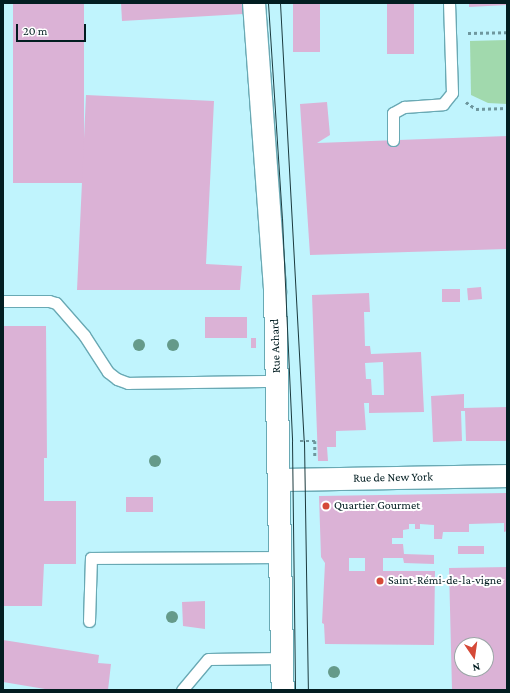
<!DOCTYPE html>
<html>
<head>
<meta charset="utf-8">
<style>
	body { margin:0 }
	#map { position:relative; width:510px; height:693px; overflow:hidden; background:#c0f4fd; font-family:"Crimson Pro",serif }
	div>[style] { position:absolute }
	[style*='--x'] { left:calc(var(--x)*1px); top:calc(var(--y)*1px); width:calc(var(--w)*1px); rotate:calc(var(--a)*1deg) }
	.green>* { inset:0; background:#a1d9ad }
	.building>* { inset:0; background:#dbb2d6; transform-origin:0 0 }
	.path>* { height:2.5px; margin-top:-1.25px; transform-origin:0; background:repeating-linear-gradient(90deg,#6e979e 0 3px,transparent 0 6px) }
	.roads { filter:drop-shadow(1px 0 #69a9b4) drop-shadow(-1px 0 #69a9b4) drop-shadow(0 1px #69a9b4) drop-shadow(0 -1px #69a9b4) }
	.service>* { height:11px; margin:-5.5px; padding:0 5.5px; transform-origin:5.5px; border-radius:5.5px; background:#fff }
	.minor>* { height:22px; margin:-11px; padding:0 11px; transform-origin:11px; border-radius:11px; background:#fff }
	.tertiary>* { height:22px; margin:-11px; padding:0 11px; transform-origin:11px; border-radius:11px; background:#fff }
	.tram>* { height:1px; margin:-0.5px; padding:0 0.5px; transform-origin:0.5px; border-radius:0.5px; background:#1b3a3e }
	.trees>* { width:12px; height:12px; margin:-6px; border-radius:50%; background:#659a8a }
	.dots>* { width:11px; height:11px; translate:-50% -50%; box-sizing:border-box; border:2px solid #fff; border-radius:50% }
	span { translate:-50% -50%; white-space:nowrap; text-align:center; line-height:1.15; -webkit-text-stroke:4px #fff; paint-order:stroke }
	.street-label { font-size:12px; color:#021d21 }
	.poi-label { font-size:12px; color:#021d21 }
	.left { translate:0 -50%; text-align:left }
	.frame { position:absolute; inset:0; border:4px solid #021d21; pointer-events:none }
	.north { position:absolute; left:454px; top:637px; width:40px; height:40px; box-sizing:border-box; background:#fff; border:1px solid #9aa5a6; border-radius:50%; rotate:167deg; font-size:11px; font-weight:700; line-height:16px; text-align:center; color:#021d21 }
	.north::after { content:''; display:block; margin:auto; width:14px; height:18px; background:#d54937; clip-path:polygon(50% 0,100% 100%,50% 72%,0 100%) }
	.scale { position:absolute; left:16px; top:24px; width:70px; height:18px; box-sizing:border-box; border:2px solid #021d21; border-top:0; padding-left:5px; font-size:12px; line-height:14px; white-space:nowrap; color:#021d21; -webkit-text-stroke:3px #fff; paint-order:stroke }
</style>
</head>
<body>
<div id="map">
	<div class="green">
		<i style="clip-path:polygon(507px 40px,507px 104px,488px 103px,471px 95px,470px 41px)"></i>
	</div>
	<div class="building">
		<i style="left:13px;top:3px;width:71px;height:180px"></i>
		<i style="clip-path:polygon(121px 3px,243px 3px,243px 14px,122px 21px)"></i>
		<i style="left:293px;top:3px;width:27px;height:49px"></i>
		<i style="left:387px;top:3px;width:27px;height:51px"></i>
		<i style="clip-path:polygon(469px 3px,507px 3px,507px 5px,469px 7px)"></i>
		<i style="clip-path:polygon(86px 95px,214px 101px,206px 264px,242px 266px,240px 290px,77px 290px)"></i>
		<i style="clip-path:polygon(327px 102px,330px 135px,317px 143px,507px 136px,507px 249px,310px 255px,300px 104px)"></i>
		<i style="left:481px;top:287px;width:12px;height:14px;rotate:85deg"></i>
		<i style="left:460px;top:289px;width:13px;height:18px;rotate:90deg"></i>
		<i style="clip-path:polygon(evenodd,369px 293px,370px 312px,364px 312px,365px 346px,370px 346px,371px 354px,421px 352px,424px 412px,369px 413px,369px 403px,364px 403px,366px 430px,336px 431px,336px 447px,327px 447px,328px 461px,318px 461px,312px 295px,369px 293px,383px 362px,384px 395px,372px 395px,371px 379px,366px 379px,365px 363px,383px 362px)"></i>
		<i style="left:205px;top:317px;width:42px;height:21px"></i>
		<i style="clip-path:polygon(3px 326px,46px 326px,47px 458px,44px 458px,44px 501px,76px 501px,76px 564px,44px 564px,42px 606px,3px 606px)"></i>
		<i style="left:256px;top:338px;width:10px;height:5px;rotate:90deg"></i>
		<i style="clip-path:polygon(464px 394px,464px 408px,507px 407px,507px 441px,466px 441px,465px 411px,461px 411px,462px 441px,433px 442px,431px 396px)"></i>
		<i style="clip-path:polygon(evenodd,507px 493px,507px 531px,504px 532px,504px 523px,469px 524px,469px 532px,443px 532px,442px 539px,434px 539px,434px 525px,420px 524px,420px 529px,415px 529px,415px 524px,409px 524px,409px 529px,403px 530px,403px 538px,392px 538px,392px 544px,403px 544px,404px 554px,434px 555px,434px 564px,404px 563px,403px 558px,383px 558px,383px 571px,435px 571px,434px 645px,325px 644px,324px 624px,322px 623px,325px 563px,321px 557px,319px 496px,507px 493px,349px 558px,365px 558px,365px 571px,349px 571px,349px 558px)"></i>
		<i style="left:126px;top:497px;width:27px;height:15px"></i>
		<i style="left:458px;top:546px;width:26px;height:8px"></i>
		<i style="clip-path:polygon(evenodd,507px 567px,507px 690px,452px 690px,449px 568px,507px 567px,462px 645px,486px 645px,486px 669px,462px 669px,462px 645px)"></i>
		<i style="clip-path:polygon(205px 601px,205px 629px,183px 626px,182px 602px)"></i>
		<i style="clip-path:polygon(3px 640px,99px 655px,98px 663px,111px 664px,108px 690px,51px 690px,3px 682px)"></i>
	</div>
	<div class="path">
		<i style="--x:468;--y:33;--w:39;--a:-1"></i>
		<i style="--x:466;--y:102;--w:12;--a:35"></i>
		<i style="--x:476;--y:109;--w:31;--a:-2"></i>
		<i style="--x:300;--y:441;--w:15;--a:0"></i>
		<i style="--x:315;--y:441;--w:16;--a:90"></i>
	</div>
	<div class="roads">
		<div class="service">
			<i style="--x:393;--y:140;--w:27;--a:-90"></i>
			<i style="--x:393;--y:113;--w:13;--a:-29"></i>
			<i style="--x:404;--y:107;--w:39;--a:-4"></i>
			<i style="--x:443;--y:104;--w:14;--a:-51"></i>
			<i style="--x:452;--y:93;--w:90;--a:-91.9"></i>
			<i style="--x:3;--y:301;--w:46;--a:0"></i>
			<i style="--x:49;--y:301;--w:7;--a:16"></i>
			<i style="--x:56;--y:303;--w:43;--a:48.8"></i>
			<i style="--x:84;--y:335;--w:44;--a:57"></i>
			<i style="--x:108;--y:372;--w:11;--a:38"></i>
			<i style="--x:117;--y:379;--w:12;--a:20"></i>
			<i style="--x:128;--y:383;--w:149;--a:-0.8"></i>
			<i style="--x:89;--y:621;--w:63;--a:-88.2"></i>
			<i style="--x:91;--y:558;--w:190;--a:-0.3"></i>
			<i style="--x:182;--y:690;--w:40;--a:-50"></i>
			<i style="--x:208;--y:659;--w:75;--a:-0.8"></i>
		</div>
		<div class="minor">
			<i style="--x:280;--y:480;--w:227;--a:-1"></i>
		</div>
		<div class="tertiary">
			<i style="--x:254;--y:3;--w:288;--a:85.8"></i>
			<i style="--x:275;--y:290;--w:400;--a:88.9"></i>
		</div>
	</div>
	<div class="tram">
		<i style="--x:268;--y:3;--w:215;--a:86.3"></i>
		<i style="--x:282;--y:218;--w:223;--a:87.4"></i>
		<i style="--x:292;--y:441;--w:249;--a:89.3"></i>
		<i style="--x:280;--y:3;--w:439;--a:86.9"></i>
		<i style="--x:304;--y:441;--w:249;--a:89.1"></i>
	</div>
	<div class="trees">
		<i style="left:139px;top:345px"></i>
		<i style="left:173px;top:345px"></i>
		<i style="left:155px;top:461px"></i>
		<i style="left:172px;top:617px"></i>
		<i style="left:334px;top:672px"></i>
	</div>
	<div class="dots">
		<i style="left:326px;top:506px;background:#d54937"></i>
		<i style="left:380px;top:581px;background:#d54937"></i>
	</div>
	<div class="street-label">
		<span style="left:276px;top:346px;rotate:-92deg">Rue Achard</span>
		<span style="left:393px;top:478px;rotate:-1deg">Rue de New York</span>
	</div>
	<div class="poi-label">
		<span class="left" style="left:334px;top:506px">Quartier Gourmet</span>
		<span class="left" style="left:388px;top:581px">Saint-Rémi-de-la-vigne</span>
	</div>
	<div class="frame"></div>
	<div class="north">N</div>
	<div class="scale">20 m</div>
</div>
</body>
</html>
